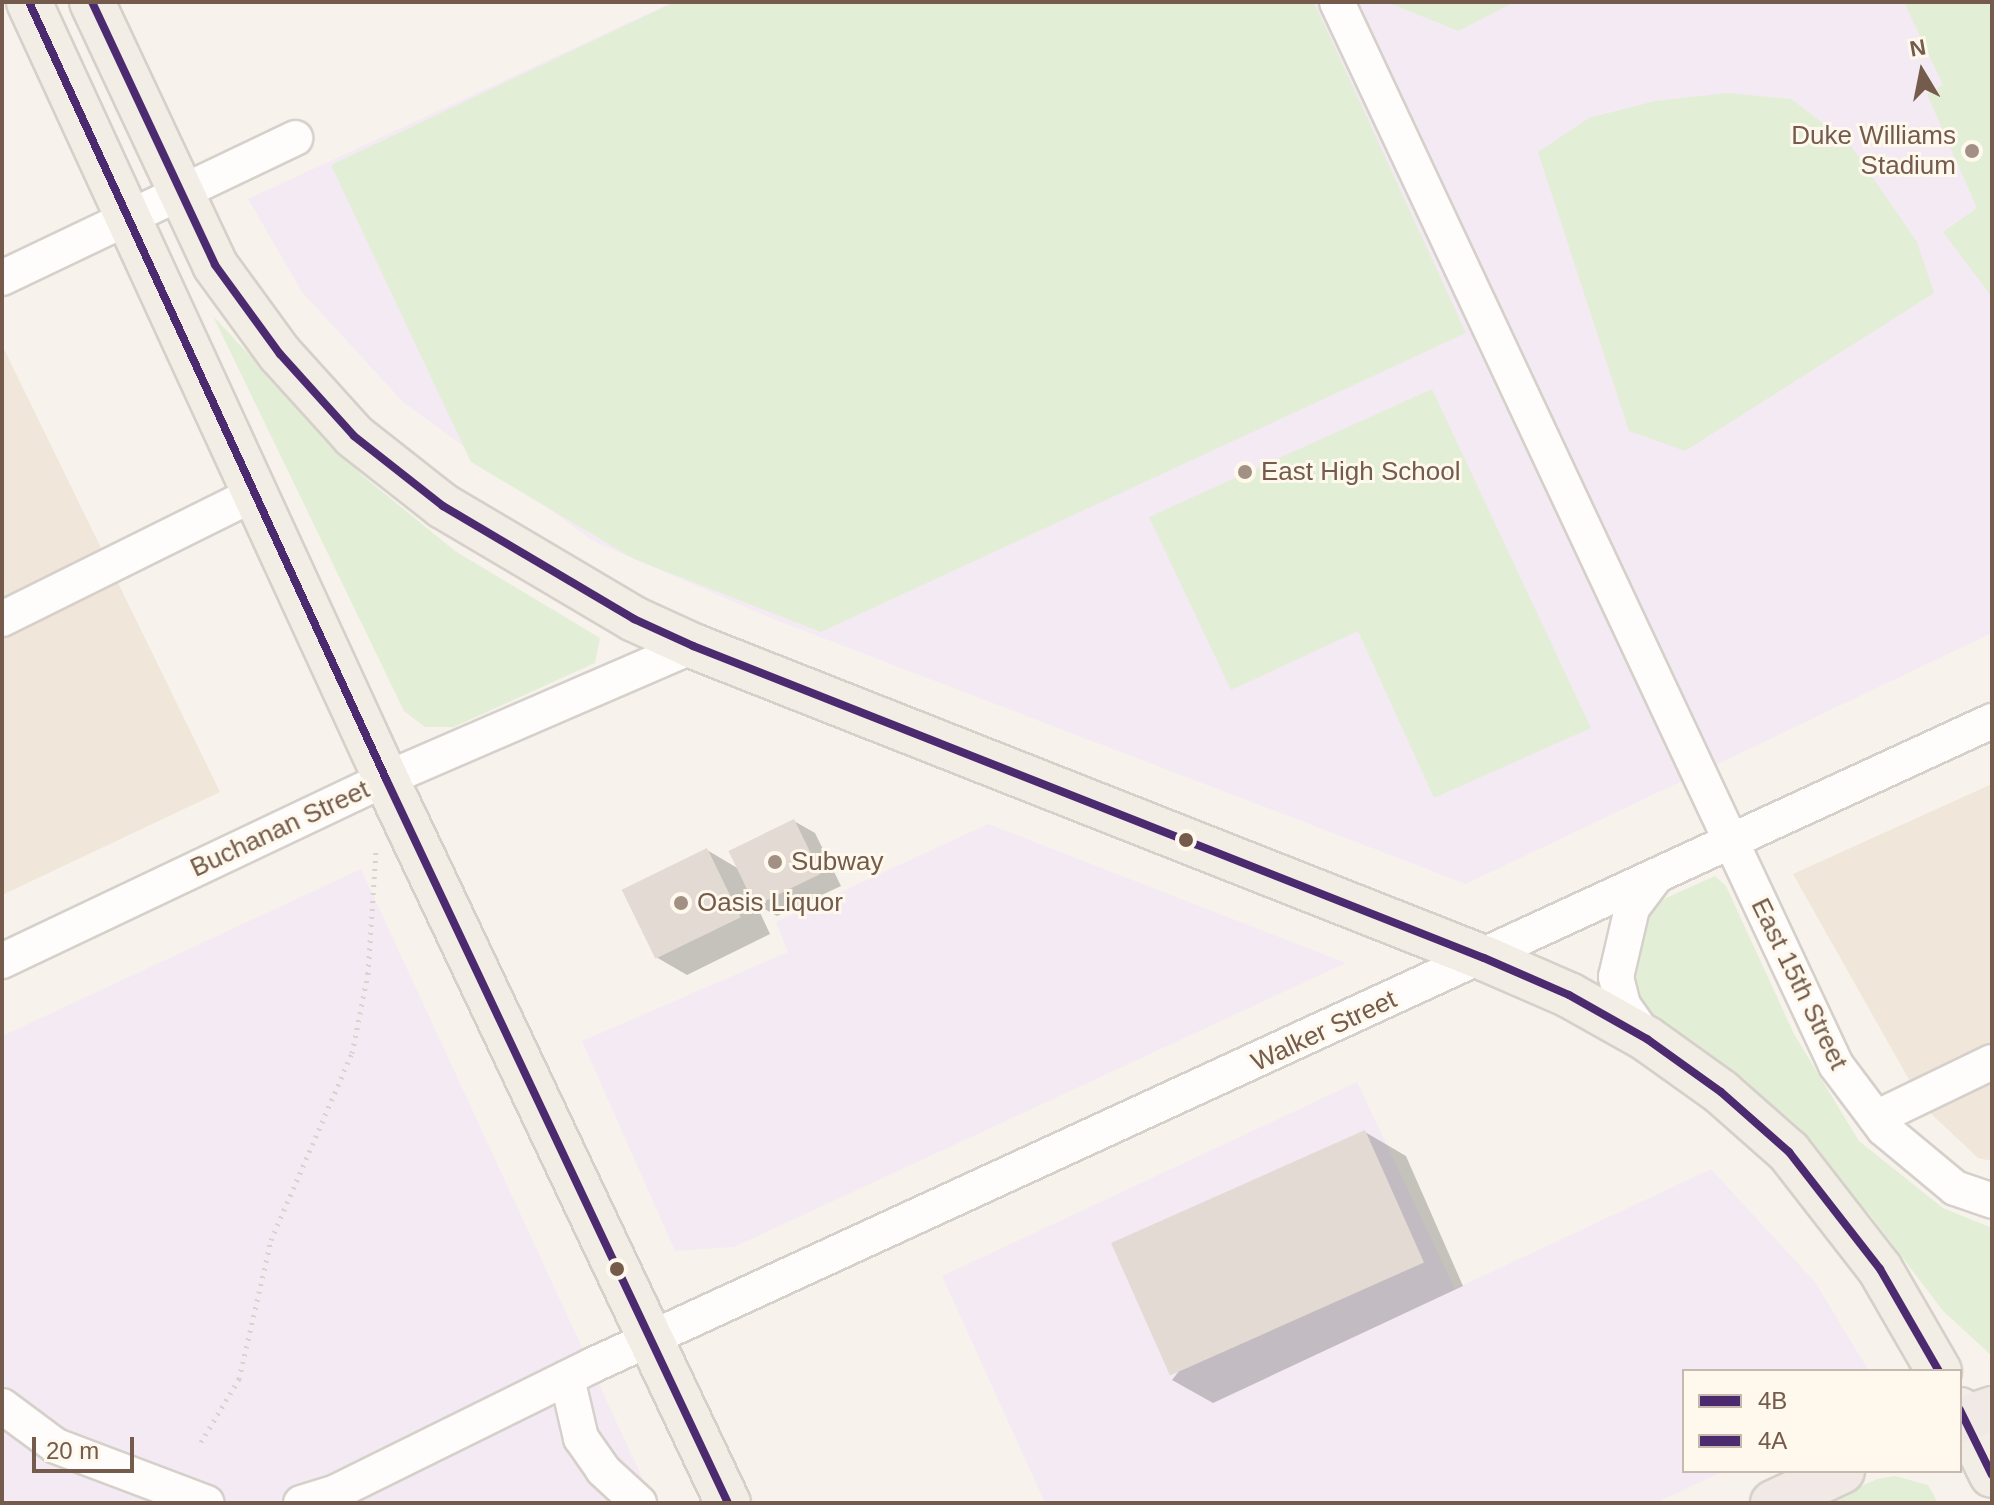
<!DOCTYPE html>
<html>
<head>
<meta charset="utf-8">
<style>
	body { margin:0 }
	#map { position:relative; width:1994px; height:1505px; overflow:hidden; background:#f7f3ec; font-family:Helvetica,sans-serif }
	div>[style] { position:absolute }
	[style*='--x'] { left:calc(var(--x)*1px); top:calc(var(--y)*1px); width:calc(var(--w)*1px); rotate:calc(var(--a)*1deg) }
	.residential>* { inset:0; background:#f0e6d9 }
	.education>* { inset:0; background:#f4eaf3 }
	.green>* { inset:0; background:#e3eed7 }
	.shadow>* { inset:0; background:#0003 }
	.building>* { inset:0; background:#e3dbd3; transform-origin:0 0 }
	.path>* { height:5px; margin-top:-2.5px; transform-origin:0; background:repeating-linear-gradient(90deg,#dad2ce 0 2px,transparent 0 8px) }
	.roads { filter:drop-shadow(2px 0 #d6d0ca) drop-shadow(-2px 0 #d6d0ca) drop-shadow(0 2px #d6d0ca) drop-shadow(0 -2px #d6d0ca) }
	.minor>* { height:34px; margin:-17px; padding:0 17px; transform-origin:17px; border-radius:17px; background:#fefdfc }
	.major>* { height:44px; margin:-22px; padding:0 22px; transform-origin:22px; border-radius:22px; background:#f2eee6 }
	.highway>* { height:44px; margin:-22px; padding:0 22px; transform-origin:22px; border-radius:22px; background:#f0e9e5 }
	.bus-1>* { height:8px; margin:-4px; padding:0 4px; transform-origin:4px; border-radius:4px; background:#4c2a6f }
	.bus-2>* { height:8px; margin:-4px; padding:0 4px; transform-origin:4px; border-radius:4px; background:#4c2a6f }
	.dots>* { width:22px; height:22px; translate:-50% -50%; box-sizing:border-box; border:4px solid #fef8ed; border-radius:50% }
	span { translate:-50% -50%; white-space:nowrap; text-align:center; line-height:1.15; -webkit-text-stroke:6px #fef8ed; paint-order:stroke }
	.poi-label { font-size:26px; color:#745b4c }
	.right { translate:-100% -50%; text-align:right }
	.left { translate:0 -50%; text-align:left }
	.street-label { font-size:26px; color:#745b4c }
	.frame { position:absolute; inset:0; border:4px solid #745b4c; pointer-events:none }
	.legend { position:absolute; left:1682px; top:1369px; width:280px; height:104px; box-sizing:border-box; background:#fef8ed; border:2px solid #c7b9ad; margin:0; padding:10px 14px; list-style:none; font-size:24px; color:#745b4c }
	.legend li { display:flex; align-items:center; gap:16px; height:40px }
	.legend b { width:40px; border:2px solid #c7b9ad }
	.north { position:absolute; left:1882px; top:32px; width:80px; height:80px; -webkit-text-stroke:6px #fef8ed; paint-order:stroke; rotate:350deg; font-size:22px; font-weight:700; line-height:32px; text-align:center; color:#745b4c }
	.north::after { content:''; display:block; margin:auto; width:28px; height:36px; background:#745b4c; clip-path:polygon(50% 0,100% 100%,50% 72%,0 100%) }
	.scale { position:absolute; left:32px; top:1437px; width:102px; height:36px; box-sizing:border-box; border:4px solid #745b4c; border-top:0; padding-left:10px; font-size:24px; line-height:28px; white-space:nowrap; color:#745b4c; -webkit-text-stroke:6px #fef8ed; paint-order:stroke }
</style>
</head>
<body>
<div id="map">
	<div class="residential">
		<i style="clip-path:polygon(2px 345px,220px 792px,2px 895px)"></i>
		<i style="clip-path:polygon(1992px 784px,1992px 1161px,1978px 1158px,1925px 1108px,1793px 874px)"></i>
	</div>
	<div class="education">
		<i style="clip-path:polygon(673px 2px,1992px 2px,1992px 633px,1466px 884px,773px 619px,593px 541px,403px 402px,302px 292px,248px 199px)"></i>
		<i style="clip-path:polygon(988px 824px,1346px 963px,734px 1247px,675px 1251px,582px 1041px,788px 952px,776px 922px)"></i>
		<i style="clip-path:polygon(361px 869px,654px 1503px,2px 1503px,2px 1036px)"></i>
		<i style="clip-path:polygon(1357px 1082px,1455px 1289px,1711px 1169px,1815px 1282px,1869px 1371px,1684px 1371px,1684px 1471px,1724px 1471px,1656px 1503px,1045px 1503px,942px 1276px)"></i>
	</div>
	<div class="green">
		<i style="clip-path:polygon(675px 2px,1314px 2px,1466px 333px,821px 632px,634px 559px,471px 462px,331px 165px)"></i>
		<i style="clip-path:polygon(1387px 2px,1515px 2px,1458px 31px)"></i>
		<i style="clip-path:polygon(1904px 2px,1992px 2px,1992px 297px,1943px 232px,1977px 208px,1927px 94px,1943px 85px)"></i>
		<i style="clip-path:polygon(1728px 93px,1791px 99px,1849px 143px,1917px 242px,1934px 293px,1685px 451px,1629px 431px,1538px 152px,1589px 118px,1655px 101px)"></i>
		<i style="clip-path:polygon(213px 316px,362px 475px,455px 551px,600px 638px,595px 663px,454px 727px,425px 727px,404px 711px)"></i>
		<i style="clip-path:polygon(1432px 389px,1591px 728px,1434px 798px,1358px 631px,1231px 690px,1149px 517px)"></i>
		<i style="clip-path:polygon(1715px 876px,1726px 886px,1794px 1034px,1859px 1141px,1943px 1208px,1992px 1228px,1992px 1356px,1943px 1311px,1871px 1216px,1805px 1143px,1656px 1023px,1639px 998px,1631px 974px,1644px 917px,1666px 898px)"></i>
		<i style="clip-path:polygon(1895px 1476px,1928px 1485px,1938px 1503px,1824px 1503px,1877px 1479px)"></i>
	</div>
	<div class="shadow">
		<i style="clip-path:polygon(794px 821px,815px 833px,841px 886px,777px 916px,756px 904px,770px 934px,687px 975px,656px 957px,707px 850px,739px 869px)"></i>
		<i style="clip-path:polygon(1365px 1132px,1406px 1156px,1463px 1286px,1213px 1403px,1172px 1380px)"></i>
	</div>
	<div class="building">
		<i style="left:794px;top:819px;width:61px;height:73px;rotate:64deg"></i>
		<i style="left:707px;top:848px;width:77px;height:95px;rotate:64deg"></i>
		<i style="left:1365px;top:1130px;width:145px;height:278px;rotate:66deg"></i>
	</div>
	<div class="path">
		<i style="--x:201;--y:1442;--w:74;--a:-58.9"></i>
		<i style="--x:239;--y:1379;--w:143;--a:-77"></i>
		<i style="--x:271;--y:1240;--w:204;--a:-66.6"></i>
		<i style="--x:352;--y:1053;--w:81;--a:-78.6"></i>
		<i style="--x:368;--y:974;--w:124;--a:-86.3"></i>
	</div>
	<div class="roads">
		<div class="minor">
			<i style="--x:1337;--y:2;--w:1174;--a:64.85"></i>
			<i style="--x:1836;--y:1065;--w:80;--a:53.1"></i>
			<i style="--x:1884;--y:1129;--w:92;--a:39.7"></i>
			<i style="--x:1955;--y:1188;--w:39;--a:19"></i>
			<i style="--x:2;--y:278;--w:325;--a:-25.5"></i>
			<i style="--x:2;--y:619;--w:284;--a:-26.4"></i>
			<i style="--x:2;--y:961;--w:425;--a:-25.4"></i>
			<i style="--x:386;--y:779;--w:335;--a:-23.4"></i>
			<i style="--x:1647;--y:1039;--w:42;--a:-125.2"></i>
			<i style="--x:1623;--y:1005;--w:29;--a:-104"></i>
			<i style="--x:1616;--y:977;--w:71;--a:-76.9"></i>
			<i style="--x:1632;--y:908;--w:38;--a:-53"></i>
			<i style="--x:1876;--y:1118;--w:129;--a:-25.8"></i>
			<i style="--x:567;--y:1378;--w:62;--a:76.9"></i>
			<i style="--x:581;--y:1438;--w:39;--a:55"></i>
			<i style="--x:603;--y:1470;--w:49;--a:42.5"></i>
			<i style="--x:2;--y:1406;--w:67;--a:36.5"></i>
			<i style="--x:56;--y:1446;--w:161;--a:20.7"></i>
			<i style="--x:301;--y:1503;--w:34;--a:-17"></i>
			<i style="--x:334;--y:1493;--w:289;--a:-26.3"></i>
			<i style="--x:593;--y:1365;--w:1540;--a:-24.72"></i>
		</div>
		<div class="major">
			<i style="--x:29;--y:2;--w:855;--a:65.32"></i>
			<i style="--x:386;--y:779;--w:801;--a:64.72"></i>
			<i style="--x:92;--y:2;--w:290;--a:64.9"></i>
			<i style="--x:215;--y:265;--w:110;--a:53.9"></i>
			<i style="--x:280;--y:354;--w:110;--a:47.9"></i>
			<i style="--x:354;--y:436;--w:113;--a:38.2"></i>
			<i style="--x:443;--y:506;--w:222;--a:30.6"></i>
			<i style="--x:634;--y:619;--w:65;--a:24.6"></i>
			<i style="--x:693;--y:646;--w:850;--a:21.53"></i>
			<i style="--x:1484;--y:958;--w:93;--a:23.5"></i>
			<i style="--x:1569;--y:995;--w:90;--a:29.4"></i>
			<i style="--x:1647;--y:1039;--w:91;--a:35.6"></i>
			<i style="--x:1721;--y:1092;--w:91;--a:41.4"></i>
			<i style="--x:1789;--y:1152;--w:148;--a:52.1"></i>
			<i style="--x:1880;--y:1269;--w:118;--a:60"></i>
			<i style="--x:1960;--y:1410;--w:72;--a:63.8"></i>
		</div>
		<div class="highway">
			<i style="--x:1960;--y:1420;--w:34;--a:-19"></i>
			<i style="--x:1773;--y:1503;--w:76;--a:-24.9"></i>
		</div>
	</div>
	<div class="bus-1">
		<i style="--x:92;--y:2;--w:290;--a:64.9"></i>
		<i style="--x:215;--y:265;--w:110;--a:53.9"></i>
		<i style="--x:280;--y:354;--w:110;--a:47.9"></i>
		<i style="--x:354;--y:436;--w:113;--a:38.2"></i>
		<i style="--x:443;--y:506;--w:222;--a:30.6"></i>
		<i style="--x:634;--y:619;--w:65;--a:24.6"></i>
		<i style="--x:693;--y:646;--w:850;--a:21.53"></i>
		<i style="--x:1484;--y:958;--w:93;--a:23.5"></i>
		<i style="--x:1569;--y:995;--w:90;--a:29.4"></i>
		<i style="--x:1647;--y:1039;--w:91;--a:35.6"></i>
		<i style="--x:1721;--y:1092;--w:91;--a:41.4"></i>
		<i style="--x:1789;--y:1152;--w:148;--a:52.1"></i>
		<i style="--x:1880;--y:1269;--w:118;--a:60"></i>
		<i style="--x:1960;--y:1410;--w:72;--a:63.8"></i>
	</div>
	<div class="bus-2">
		<i style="--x:29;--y:2;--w:855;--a:65.32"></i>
		<i style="--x:386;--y:779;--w:801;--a:64.72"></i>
	</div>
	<div class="dots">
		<i style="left:1972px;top:151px;background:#a29084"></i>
		<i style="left:1245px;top:472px;background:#a29084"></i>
		<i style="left:1186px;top:840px;background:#745b4c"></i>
		<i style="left:775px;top:862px;background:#a29084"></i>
		<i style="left:681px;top:903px;background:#a29084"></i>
		<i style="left:617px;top:1269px;background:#745b4c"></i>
	</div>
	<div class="poi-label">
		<span class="right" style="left:1956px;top:151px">Duke Williams<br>Stadium</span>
		<span class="left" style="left:1261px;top:472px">East High School</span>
		<span class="left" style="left:791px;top:862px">Subway</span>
		<span class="left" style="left:697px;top:903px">Oasis Liquor</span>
	</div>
	<div class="street-label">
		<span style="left:280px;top:829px;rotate:-25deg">Buchanan Street</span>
		<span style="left:1799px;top:984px;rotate:64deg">East 15th Street</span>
		<span style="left:1324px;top:1031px;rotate:-25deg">Walker Street</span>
	</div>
	<div class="frame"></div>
	<ul class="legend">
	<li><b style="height:10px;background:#4c2a6f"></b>4B</li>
	<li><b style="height:10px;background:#4c2a6f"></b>4A</li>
	</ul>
	<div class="north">N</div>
	<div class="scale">20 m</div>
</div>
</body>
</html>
